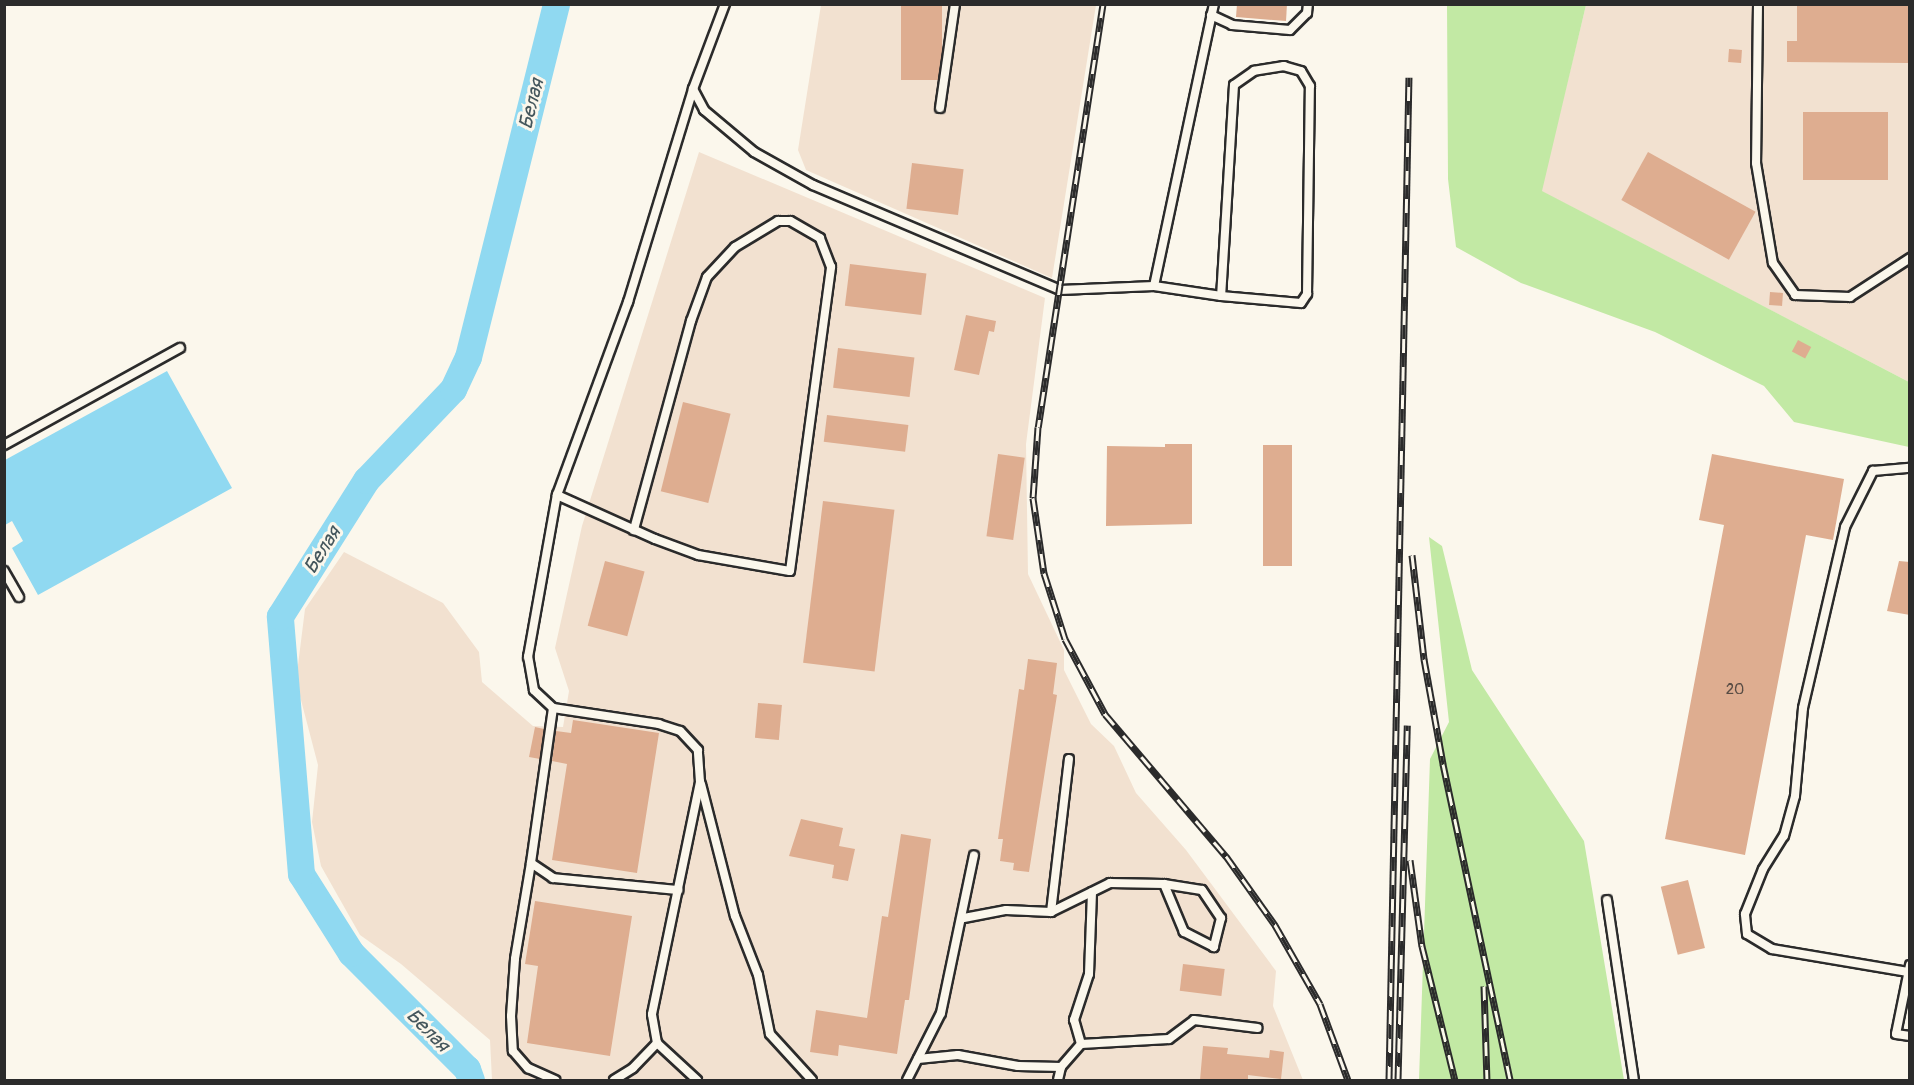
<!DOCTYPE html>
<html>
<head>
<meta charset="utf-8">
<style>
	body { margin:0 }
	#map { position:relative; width:1914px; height:1085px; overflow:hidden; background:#fbf7ec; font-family:Pangolin,sans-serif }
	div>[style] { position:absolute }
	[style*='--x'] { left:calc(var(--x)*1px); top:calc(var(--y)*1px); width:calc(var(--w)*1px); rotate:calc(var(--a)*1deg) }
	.built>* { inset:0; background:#f2e1d0 }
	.green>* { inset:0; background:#c2e9a4 }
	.water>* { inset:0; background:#90d9f1 }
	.river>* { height:27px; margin:-13.5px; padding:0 13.5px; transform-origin:13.5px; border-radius:13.5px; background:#90d9f1 }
	.building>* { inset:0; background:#dead90; transform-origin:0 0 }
	.roads { filter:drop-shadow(2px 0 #2b2b2b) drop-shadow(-2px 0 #2b2b2b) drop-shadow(0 2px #2b2b2b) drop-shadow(0 -2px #2b2b2b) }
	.service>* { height:8px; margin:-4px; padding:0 4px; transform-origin:4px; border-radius:4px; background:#fbf7ec }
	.rail>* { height:7px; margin-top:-3.5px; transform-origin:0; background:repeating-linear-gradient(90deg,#fbf7ec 0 14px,#2b2b2b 0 28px); box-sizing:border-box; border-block:2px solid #2b2b2b }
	span { translate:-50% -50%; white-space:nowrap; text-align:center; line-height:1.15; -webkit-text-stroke:6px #fbf7ec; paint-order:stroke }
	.number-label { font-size:15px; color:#584c44 }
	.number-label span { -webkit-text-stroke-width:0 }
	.water-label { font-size:20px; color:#44565c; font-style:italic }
	.frame { position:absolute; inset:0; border:6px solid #2b2b2b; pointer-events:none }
</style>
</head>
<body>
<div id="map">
	<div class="built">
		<i style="clip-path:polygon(821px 5px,1096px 5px,1052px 278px,806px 170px,798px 150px)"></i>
		<i style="clip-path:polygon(1586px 5px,1909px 5px,1909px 382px,1541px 191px)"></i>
		<i style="clip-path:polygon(699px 152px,1045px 298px,1026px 444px,1028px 574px,1064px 650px,1064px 670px,1091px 724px,1114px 746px,1136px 793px,1186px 850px,1276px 971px,1273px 1006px,1303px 1080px,492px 1080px,490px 1040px,401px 964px,360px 935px,321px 866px,312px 822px,318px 765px,296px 681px,305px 609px,344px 552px,443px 603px,479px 652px,482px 682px,533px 726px,563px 727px,569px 691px,555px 648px,582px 526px)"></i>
	</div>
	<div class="green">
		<i style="clip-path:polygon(1447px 5px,1586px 5px,1542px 191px,1909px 382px,1909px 447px,1794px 422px,1764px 386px,1655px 332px,1521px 283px,1456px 247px,1448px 179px)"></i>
		<i style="clip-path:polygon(1429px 537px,1442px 546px,1472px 670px,1584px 841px,1624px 1080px,1419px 1080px,1430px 759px,1449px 722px)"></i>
	</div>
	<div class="water">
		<i style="clip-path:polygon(167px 371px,232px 488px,38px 595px,12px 548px,23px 541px,12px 521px,5px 525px,5px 460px)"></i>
	</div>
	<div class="river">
		<i style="--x:471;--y:1080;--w:12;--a:-110"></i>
		<i style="--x:467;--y:1069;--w:164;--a:-135"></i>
		<i style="--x:351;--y:953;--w:93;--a:-122.3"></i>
		<i style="--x:301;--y:874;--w:259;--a:-94.7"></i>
		<i style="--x:280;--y:616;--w:161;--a:-57.7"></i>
		<i style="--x:366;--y:480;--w:126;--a:-46.3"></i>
		<i style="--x:453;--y:389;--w:35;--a:-65"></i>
		<i style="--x:468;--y:357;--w:364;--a:-76"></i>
	</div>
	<div class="building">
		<i style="left:901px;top:4px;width:41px;height:76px"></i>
		<i style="clip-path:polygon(1237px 4px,1287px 4px,1286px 21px,1236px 17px)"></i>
		<i style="clip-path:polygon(1797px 4px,1908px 5px,1908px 63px,1787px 62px,1787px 41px,1797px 41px)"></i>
		<i style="left:1729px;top:49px;width:13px;height:13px;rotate:4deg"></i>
		<i style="left:1888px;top:112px;width:68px;height:85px;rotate:90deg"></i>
		<i style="left:1648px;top:152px;width:123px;height:55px;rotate:29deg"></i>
		<i style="left:912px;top:163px;width:52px;height:46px;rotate:7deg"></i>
		<i style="left:850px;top:264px;width:77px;height:42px;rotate:7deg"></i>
		<i style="left:1770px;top:292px;width:13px;height:13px;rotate:4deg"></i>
		<i style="clip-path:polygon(966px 315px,996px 321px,994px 332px,989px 331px,979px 375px,954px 370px)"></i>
		<i style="left:1798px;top:340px;width:15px;height:13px;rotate:28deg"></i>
		<i style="left:838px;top:348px;width:77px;height:40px;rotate:7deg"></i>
		<i style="left:683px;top:402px;width:49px;height:92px;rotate:14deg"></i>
		<i style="left:827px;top:415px;width:82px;height:27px;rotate:7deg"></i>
		<i style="clip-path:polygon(1165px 444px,1192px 444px,1192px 524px,1106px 526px,1107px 446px,1165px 447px)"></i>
		<i style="left:1263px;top:445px;width:29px;height:121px"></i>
		<i style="left:998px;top:454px;width:27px;height:83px;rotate:8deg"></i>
		<i style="clip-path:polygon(1712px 454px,1844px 479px,1833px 540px,1806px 535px,1745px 855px,1665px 839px,1724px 525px,1699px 520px)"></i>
		<i style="left:823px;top:501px;width:72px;height:163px;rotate:7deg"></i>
		<i style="left:605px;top:561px;width:41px;height:67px;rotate:15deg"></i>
		<i style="clip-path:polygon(1899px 561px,1910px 562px,1910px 615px,1887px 611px)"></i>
		<i style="clip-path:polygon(1028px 659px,1057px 663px,1053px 694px,1057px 695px,1029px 872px,1013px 870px,1014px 863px,1000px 861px,1003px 839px,998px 839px,1019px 689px,1024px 690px)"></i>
		<i style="left:758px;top:703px;width:24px;height:35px;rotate:5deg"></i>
		<i style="clip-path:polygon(573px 720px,659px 733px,637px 873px,552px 860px,567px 764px,552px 761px,556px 731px,571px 733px)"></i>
		<i style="clip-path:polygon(535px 727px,544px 729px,540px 759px,529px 757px)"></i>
		<i style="clip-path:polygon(801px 819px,843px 828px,839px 846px,855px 849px,848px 881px,832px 878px,834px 865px,789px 856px)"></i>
		<i style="clip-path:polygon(901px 834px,931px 839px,909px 1000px,905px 1000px,897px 1054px,839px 1045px,838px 1056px,810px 1052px,816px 1010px,867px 1018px,882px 916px,888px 917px)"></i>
		<i style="left:1688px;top:880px;width:70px;height:28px;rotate:76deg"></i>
		<i style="clip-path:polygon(535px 901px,632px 916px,610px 1056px,527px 1043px,538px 966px,525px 964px)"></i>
		<i style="left:1183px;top:964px;width:42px;height:27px;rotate:7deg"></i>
		<i style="clip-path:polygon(1203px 1046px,1228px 1048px,1227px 1054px,1269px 1058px,1270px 1050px,1284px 1052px,1281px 1079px,1248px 1075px,1248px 1080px,1200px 1080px)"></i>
	</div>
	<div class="roads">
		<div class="service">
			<i style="--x:1758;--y:4;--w:159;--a:90.7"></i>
			<i style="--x:1756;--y:163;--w:101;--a:80.4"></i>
			<i style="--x:1773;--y:263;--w:39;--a:55"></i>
			<i style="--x:1795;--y:295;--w:55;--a:2.1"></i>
			<i style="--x:1850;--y:297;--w:72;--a:-33"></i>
			<i style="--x:1211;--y:15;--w:23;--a:25"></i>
			<i style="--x:1232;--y:25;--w:58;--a:4.9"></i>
			<i style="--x:1290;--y:30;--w:24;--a:-45"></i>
			<i style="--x:1307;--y:13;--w:9;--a:-84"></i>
			<i style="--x:693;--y:89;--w:24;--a:62"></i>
			<i style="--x:704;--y:110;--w:65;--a:40"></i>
			<i style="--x:754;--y:152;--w:68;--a:29.2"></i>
			<i style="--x:813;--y:185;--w:268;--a:23"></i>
			<i style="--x:1060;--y:290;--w:94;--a:-2.4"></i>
			<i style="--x:1154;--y:286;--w:68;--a:8.5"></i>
			<i style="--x:1221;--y:296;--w:80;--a:5"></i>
			<i style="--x:1301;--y:303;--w:11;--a:-56"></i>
			<i style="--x:1307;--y:294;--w:208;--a:-89.2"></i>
			<i style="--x:1310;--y:86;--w:17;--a:-121"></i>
			<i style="--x:1301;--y:71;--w:18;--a:-164"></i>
			<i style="--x:1284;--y:66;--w:30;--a:171"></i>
			<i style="--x:1254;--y:71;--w:24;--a:145"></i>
			<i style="--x:1234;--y:85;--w:211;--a:93.5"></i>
			<i style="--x:940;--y:108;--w:105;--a:-81.8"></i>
			<i style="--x:1154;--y:286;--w:288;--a:-78"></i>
			<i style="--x:4;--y:445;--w:201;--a:-28.9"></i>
			<i style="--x:557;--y:495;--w:107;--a:24.2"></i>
			<i style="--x:655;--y:539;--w:46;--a:20.4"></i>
			<i style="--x:698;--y:555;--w:93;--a:9.9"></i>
			<i style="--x:790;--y:571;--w:307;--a:-82.3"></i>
			<i style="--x:831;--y:267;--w:31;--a:-111"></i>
			<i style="--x:820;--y:238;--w:34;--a:-150"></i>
			<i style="--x:790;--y:221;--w:12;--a:180"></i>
			<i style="--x:778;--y:221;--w:50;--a:148.8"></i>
			<i style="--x:735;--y:247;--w:41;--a:133"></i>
			<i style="--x:707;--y:277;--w:47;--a:110"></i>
			<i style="--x:691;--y:321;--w:217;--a:105.3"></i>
			<i style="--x:4;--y:571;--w:30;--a:60"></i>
			<i style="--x:553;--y:708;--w:157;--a:98.1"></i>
			<i style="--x:531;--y:863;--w:27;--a:34"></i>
			<i style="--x:553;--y:878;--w:126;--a:5.5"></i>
			<i style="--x:701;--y:784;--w:136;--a:75.6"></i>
			<i style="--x:735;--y:916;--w:63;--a:68.7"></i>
			<i style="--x:758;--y:975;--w:60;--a:78.5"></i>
			<i style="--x:770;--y:1034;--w:62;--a:47.6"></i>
			<i style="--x:531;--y:863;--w:97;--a:99.5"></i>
			<i style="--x:515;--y:959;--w:57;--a:94"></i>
			<i style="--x:511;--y:1016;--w:35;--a:87"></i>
			<i style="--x:513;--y:1051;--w:23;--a:49"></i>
			<i style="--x:528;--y:1068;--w:30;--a:24"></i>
			<i style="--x:1607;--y:900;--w:182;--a:81.5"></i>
			<i style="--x:1051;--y:912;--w:154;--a:-83.3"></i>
			<i style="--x:964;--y:918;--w:43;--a:-10.8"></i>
			<i style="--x:1006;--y:910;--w:45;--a:2.5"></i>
			<i style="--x:1051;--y:912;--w:66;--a:-26.2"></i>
			<i style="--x:1110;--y:883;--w:54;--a:1.1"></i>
			<i style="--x:1164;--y:884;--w:38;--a:9"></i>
			<i style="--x:1202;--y:890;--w:34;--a:56"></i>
			<i style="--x:1221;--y:918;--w:30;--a:104"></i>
			<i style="--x:1214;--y:947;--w:34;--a:-153"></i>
			<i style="--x:1184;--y:932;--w:52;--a:-112.6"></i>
			<i style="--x:1910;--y:965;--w:70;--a:101.5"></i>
			<i style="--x:1896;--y:1034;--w:14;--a:8"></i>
			<i style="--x:1908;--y:972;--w:138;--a:-170.4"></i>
			<i style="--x:1772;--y:949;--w:29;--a:-149"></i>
			<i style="--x:1747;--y:934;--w:20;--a:-96"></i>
			<i style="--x:1745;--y:914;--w:48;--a:-68.2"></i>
			<i style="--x:1763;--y:869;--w:39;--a:-58"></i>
			<i style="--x:1784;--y:836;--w:41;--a:-74.6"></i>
			<i style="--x:1795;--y:796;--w:88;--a:-84.8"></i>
			<i style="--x:1803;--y:708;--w:186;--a:-76.9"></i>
			<i style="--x:1845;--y:527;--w:63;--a:-63.4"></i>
			<i style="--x:1873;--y:471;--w:37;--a:-5"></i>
			<i style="--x:1081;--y:1044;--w:25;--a:-106"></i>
			<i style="--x:1074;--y:1020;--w:48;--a:-71.9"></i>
			<i style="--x:1089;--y:974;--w:82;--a:-87.9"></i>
			<i style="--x:918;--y:1059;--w:40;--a:-5.7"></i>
			<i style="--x:958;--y:1055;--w:61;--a:10.4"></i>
			<i style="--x:1018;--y:1066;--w:43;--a:1.3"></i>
			<i style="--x:1061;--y:1067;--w:30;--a:-49"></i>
			<i style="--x:1081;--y:1044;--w:88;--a:-3.3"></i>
			<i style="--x:1169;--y:1039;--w:31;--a:-37"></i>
			<i style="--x:1194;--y:1020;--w:64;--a:7.2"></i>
			<i style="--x:614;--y:1080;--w:22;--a:-32"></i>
			<i style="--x:633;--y:1068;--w:35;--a:-46"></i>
			<i style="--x:697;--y:1080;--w:54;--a:-137.2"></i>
			<i style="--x:657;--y:1043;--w:29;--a:-100"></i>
			<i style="--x:652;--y:1014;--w:237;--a:-78.3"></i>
			<i style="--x:700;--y:782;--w:32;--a:-94"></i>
			<i style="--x:698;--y:750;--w:26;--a:-133"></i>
			<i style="--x:680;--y:731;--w:22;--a:-162"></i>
			<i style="--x:659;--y:724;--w:107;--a:-171.4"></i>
			<i style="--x:553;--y:708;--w:26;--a:-137"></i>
			<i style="--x:534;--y:690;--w:34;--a:-100"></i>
			<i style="--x:528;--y:657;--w:165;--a:-79.9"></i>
			<i style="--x:557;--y:495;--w:206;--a:-69.8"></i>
			<i style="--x:628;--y:302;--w:223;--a:-73"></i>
			<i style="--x:693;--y:89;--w:91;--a:-69.4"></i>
			<i style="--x:907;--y:1080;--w:75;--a:-63.1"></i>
			<i style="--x:941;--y:1013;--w:161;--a:-78.2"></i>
			<i style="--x:1058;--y:1080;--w:13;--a:-77"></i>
		</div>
	</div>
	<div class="rail">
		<i style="--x:1103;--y:4;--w:428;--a:98.7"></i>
		<i style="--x:1038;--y:427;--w:71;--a:94"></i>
		<i style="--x:1033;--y:498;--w:76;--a:81.7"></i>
		<i style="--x:1044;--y:573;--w:69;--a:72.3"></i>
		<i style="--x:1065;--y:639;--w:85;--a:61.9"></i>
		<i style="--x:1105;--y:714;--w:187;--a:49.6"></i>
		<i style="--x:1226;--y:856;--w:85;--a:54.6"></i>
		<i style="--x:1275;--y:925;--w:91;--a:60.3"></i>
		<i style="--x:1320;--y:1004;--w:81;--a:69.8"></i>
		<i style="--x:1412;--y:555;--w:105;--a:83.4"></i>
		<i style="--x:1424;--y:659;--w:107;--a:79.7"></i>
		<i style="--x:1443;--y:764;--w:323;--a:78"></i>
		<i style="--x:1410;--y:860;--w:87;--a:82.1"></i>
		<i style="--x:1422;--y:946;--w:138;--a:76.2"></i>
		<i style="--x:1484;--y:986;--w:94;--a:88.2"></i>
		<i style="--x:1389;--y:1080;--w:1003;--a:-88.86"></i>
		<i style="--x:1398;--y:1080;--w:355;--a:-88.5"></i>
	</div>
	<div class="number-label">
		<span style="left:1735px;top:690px">20</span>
	</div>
	<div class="water-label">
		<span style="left:531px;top:104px;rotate:-76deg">Белая</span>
		<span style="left:322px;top:550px;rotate:-58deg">Белая</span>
		<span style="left:428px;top:1030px;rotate:45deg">Белая</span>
	</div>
	<div class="frame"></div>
</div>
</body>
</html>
